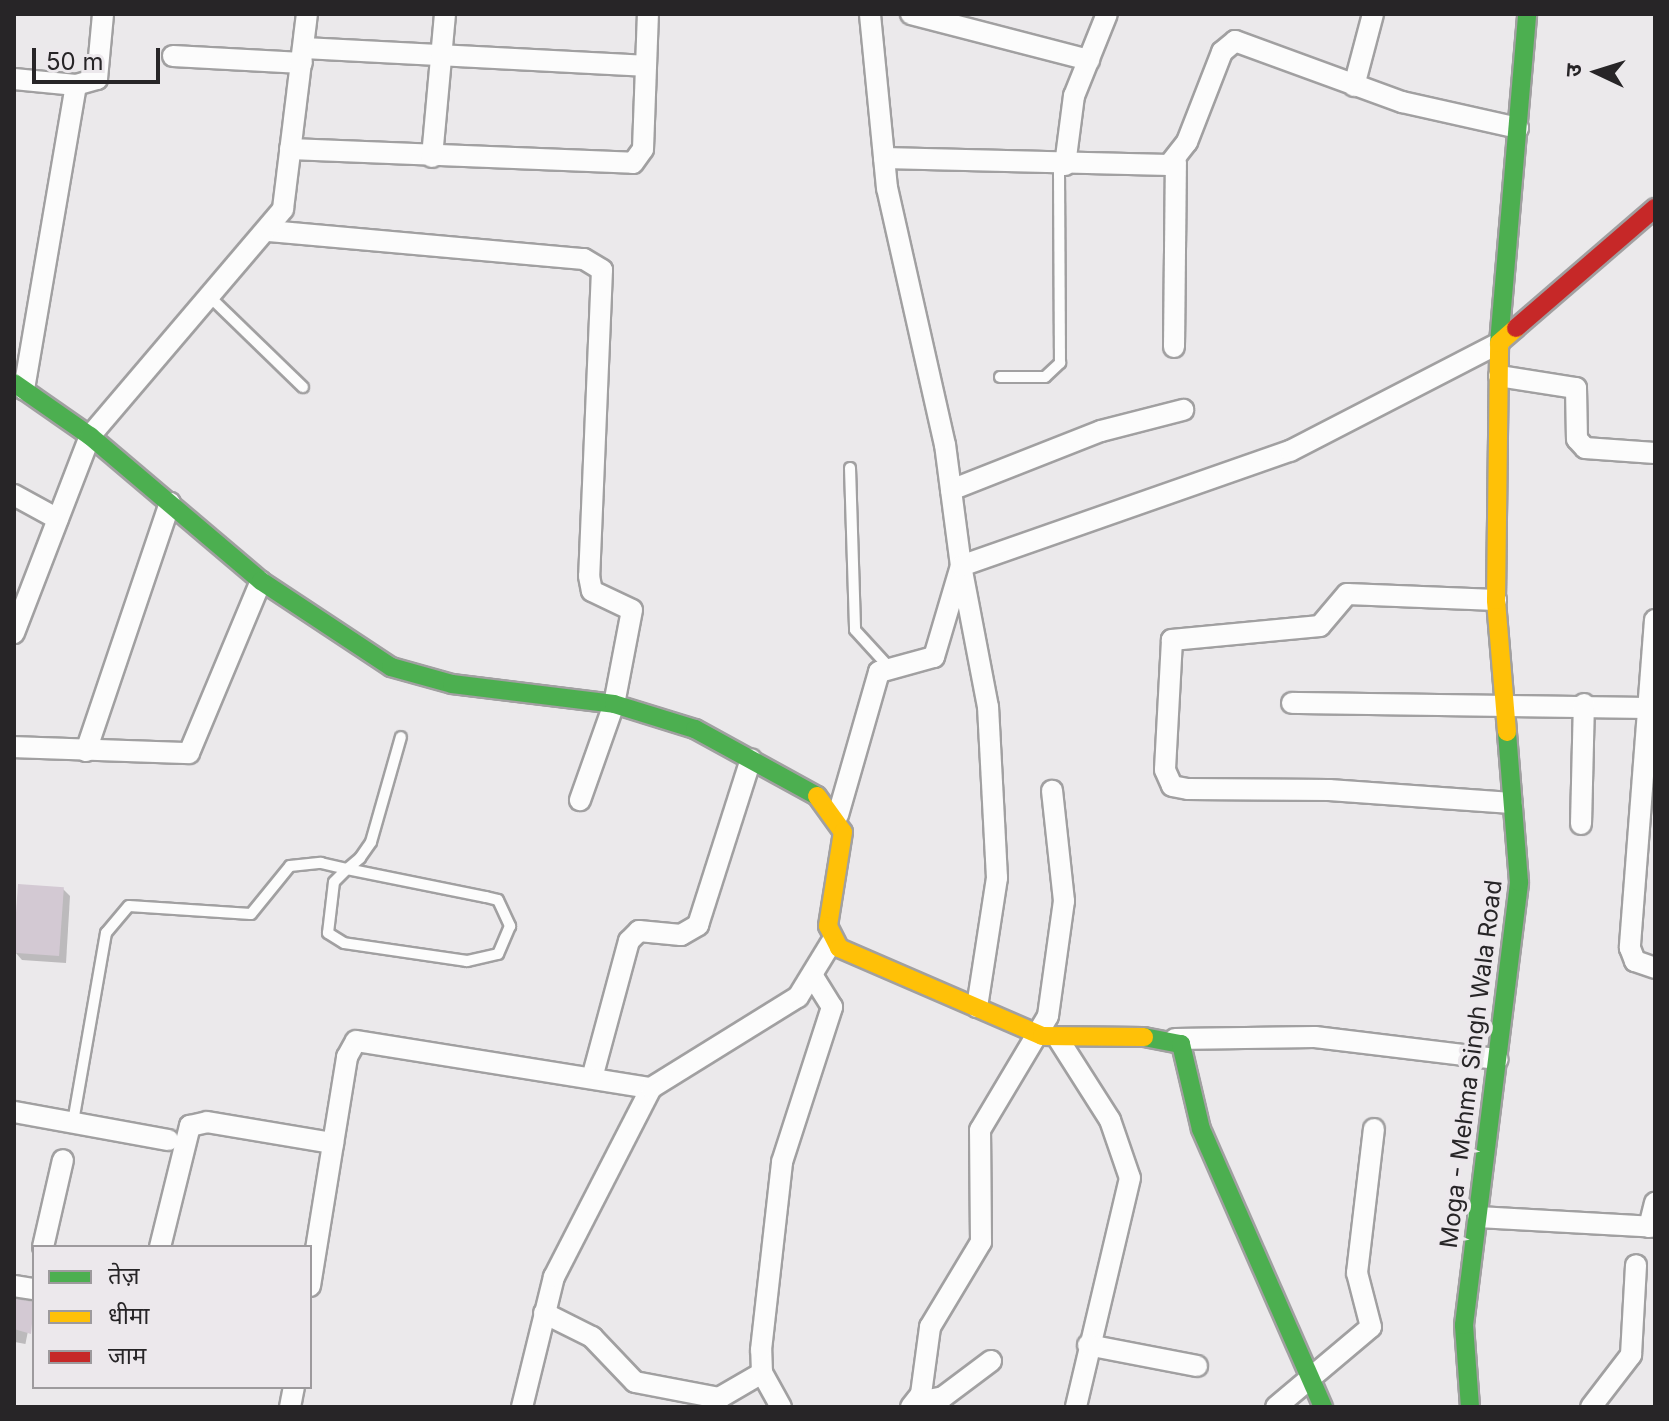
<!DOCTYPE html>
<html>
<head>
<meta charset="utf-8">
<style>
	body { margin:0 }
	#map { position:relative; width:1669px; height:1421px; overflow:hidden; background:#ebe9eb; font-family:Inter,"Noto Sans Devanagari",sans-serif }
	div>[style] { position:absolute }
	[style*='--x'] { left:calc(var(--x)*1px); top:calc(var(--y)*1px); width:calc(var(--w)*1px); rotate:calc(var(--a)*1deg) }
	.shadow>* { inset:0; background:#0003; transform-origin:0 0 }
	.building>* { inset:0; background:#d3c9d3; transform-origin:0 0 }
	.roads { filter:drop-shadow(2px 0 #a1a0a1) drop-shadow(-2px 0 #a1a0a1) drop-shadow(0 2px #a1a0a1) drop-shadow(0 -2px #a1a0a1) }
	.lane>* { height:10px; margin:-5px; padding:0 5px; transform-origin:5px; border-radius:5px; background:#fcfcfc }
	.street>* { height:20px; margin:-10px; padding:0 10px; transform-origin:10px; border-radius:10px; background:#fcfcfc }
	.fast>* { height:18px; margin:-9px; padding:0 9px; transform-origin:9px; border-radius:9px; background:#4caf50 }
	.slow>* { height:18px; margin:-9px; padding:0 9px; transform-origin:9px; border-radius:9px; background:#ffc107 }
	.jam>* { height:18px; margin:-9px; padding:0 9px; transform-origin:9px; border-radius:9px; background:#c62828 }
	span { translate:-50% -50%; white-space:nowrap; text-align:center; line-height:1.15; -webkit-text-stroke:8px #ece8ec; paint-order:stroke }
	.street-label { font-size:24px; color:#272527 }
	.frame { position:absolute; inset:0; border:16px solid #272527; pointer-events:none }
	.legend { position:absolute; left:32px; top:1245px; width:280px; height:144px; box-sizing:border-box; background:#ece8ec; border:2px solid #9d9a9d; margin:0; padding:10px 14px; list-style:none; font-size:24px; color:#272527 }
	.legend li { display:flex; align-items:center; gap:16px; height:40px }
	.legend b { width:40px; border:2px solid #9d9a9d }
	.north { position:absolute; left:1557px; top:32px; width:80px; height:80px; -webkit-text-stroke:6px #ece8ec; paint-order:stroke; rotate:274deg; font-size:22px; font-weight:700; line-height:32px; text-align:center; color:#272527 }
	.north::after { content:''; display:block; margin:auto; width:28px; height:36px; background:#272527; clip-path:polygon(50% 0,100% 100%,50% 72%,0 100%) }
	.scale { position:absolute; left:32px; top:48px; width:128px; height:36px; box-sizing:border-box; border:4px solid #272527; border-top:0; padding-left:10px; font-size:24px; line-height:28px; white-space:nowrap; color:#272527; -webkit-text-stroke:6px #ece8ec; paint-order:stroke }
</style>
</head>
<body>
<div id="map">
	<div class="shadow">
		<i style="clip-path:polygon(63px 889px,70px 896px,66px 963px,22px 960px,15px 952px)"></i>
		<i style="left:14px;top:1298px;width:20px;height:43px;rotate:11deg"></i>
	</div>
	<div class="building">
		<i style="left:18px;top:884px;width:46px;height:69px;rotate:4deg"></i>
		<i style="clip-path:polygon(14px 1299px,34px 1302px,31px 1334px,14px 1329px)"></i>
	</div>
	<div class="roads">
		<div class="lane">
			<i style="--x:211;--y:298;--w:128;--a:44.1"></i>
			<i style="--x:1000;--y:377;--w:45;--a:0"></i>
			<i style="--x:1045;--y:377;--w:21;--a:-43"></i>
			<i style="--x:1060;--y:363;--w:198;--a:-90.3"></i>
			<i style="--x:850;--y:468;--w:162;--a:88.2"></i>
			<i style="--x:855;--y:630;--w:47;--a:47.6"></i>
			<i style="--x:73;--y:1122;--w:192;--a:-80.1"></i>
			<i style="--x:106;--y:933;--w:35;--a:-50"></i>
			<i style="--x:129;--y:906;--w:122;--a:3.8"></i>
			<i style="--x:251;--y:914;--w:62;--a:-50.9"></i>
			<i style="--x:290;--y:866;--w:31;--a:-6"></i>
			<i style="--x:321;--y:863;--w:27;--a:13"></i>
			<i style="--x:347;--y:869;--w:142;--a:11.4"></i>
			<i style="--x:486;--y:897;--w:12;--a:14"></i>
			<i style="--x:498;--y:900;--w:29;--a:65"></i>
			<i style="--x:510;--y:926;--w:30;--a:113"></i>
			<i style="--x:498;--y:954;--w:32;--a:167"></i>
			<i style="--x:467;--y:961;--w:124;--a:-171.7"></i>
			<i style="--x:344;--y:943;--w:19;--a:-148"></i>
			<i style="--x:328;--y:933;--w:51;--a:-83.3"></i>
			<i style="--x:334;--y:882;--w:18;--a:-45"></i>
			<i style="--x:347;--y:869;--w:17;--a:-40"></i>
			<i style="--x:360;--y:858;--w:19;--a:-55"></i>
			<i style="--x:371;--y:842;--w:109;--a:-74.1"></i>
		</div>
		<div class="street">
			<i style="--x:911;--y:14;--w:184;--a:14.5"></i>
			<i style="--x:304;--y:48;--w:340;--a:3"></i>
			<i style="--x:173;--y:56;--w:129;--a:3.1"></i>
			<i style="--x:14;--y:79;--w:62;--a:5.5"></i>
			<i style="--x:76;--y:85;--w:309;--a:99.7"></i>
			<i style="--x:76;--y:85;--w:22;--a:-16"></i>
			<i style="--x:97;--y:79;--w:65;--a:-84.7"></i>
			<i style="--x:1354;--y:86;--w:74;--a:-75.2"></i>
			<i style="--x:290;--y:149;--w:343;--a:2.3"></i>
			<i style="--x:633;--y:163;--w:17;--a:-54"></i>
			<i style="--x:643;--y:149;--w:135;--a:-87.9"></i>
			<i style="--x:432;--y:157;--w:144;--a:-84.8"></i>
			<i style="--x:884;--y:158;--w:285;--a:1.4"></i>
			<i style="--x:1169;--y:165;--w:29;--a:-52"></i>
			<i style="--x:1187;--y:142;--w:97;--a:-68.7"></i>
			<i style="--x:1222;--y:52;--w:17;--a:-40"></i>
			<i style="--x:1235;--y:41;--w:178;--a:20.1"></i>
			<i style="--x:1402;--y:102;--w:119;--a:12.6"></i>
			<i style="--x:1065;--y:165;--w:70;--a:-82.6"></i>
			<i style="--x:1074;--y:96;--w:88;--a:-68.1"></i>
			<i style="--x:269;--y:231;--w:316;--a:5.1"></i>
			<i style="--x:584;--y:259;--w:21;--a:31"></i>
			<i style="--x:602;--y:270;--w:306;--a:92.4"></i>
			<i style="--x:589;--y:576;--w:15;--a:79"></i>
			<i style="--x:592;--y:591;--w:44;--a:25.4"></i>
			<i style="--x:632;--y:610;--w:96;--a:100.8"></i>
			<i style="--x:614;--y:704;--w:102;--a:109.5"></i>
			<i style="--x:1174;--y:347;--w:185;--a:-89.4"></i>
			<i style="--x:1499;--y:376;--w:78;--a:8.9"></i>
			<i style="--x:1576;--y:388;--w:51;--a:88.9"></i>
			<i style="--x:1577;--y:439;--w:12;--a:48"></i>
			<i style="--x:1585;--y:448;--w:70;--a:4.1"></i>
			<i style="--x:951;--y:490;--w:161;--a:-21.5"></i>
			<i style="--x:1101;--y:431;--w:85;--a:-14.4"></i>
			<i style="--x:14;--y:495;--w:50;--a:28.6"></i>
			<i style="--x:1496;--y:600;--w:149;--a:-177.7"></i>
			<i style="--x:1347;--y:594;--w:42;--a:130.2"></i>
			<i style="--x:1320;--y:626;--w:149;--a:174.6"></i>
			<i style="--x:1172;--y:640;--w:130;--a:93.1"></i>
			<i style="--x:1165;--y:770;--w:17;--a:66"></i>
			<i style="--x:1172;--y:786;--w:16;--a:11"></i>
			<i style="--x:1188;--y:789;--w:141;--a:0.4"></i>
			<i style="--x:1329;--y:790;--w:183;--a:4.1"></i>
			<i style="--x:1655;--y:620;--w:329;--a:94.4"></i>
			<i style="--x:1630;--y:948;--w:14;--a:69"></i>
			<i style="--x:1635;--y:961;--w:21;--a:19"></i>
			<i style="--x:14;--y:633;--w:211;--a:-68.9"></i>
			<i style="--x:90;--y:436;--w:298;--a:-49.6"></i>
			<i style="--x:283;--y:209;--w:196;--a:-83"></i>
			<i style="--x:1292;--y:703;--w:363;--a:0.8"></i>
			<i style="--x:14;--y:747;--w:175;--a:2"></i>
			<i style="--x:189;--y:753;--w:186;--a:-67.3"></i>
			<i style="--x:86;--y:751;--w:262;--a:-71.3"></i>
			<i style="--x:838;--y:815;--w:149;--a:-74"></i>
			<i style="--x:879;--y:672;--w:57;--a:-15.3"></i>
			<i style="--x:934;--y:657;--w:95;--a:-73.5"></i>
			<i style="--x:961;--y:566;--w:122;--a:-97.5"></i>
			<i style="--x:945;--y:445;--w:263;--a:-102.7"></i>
			<i style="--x:887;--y:188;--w:175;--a:-95.6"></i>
			<i style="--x:1581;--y:824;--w:120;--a:-88.6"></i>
			<i style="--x:977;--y:1007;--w:131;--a:-81.2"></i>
			<i style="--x:997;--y:878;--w:171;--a:-93"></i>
			<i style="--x:988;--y:707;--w:144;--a:-100.8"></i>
			<i style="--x:961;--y:566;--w:349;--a:-19.3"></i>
			<i style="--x:1290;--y:451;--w:235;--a:-27.3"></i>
			<i style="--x:1175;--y:1039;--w:140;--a:-0.8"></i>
			<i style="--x:1315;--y:1037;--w:184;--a:6.9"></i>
			<i style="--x:1059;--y:1040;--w:95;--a:57.5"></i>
			<i style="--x:1110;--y:1120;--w:61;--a:71"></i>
			<i style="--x:1130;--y:1178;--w:235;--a:103.3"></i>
			<i style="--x:592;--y:1078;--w:142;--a:-74.9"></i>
			<i style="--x:629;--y:941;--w:14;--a:-45"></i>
			<i style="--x:639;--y:931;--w:42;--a:5.4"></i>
			<i style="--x:681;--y:935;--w:20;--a:-30"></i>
			<i style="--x:698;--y:925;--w:174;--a:-72.3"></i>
			<i style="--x:14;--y:1112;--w:157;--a:10.3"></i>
			<i style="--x:1478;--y:1217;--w:177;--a:3.2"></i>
			<i style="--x:1649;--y:1227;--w:25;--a:-76"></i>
			<i style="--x:43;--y:1247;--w:89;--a:-77.1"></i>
			<i style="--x:160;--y:1247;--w:125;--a:-76.1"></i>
			<i style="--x:190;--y:1126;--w:17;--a:-13"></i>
			<i style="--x:207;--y:1122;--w:128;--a:9.5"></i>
			<i style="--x:14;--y:1286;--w:20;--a:9"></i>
			<i style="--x:310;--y:1286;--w:232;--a:-80.8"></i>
			<i style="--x:347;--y:1057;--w:18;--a:-61"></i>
			<i style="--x:356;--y:1041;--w:299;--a:9.1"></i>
			<i style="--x:544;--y:1313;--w:54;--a:26.6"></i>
			<i style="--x:592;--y:1337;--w:62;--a:46.3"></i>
			<i style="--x:635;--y:1382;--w:86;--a:10.8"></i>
			<i style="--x:719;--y:1398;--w:50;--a:-30.2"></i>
			<i style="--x:1088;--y:1345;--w:111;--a:10.9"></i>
			<i style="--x:918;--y:1402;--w:25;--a:-11"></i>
			<i style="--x:943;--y:1397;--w:60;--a:-36.9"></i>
			<i style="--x:290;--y:1407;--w:20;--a:-79"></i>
			<i style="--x:522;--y:1407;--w:134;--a:-76.2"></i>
			<i style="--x:554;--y:1277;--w:212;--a:-62.8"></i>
			<i style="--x:651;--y:1088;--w:173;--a:-31.8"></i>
			<i style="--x:798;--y:997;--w:63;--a:-58.6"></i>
			<i style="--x:781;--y:1407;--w:39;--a:-119"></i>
			<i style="--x:762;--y:1373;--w:23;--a:-92"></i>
			<i style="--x:761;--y:1350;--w:189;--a:-83.6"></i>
			<i style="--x:782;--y:1162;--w:163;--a:-72.1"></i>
			<i style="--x:832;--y:1007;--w:34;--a:-122"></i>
			<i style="--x:911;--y:1407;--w:16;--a:-52"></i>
			<i style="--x:921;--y:1394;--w:68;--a:-82.3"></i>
			<i style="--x:930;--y:1327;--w:99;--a:-59"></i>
			<i style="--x:981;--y:1242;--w:112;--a:-90.5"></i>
			<i style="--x:980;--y:1130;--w:133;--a:-59.2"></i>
			<i style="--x:1048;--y:1016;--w:116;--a:-82.1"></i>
			<i style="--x:1064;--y:901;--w:111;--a:-96.2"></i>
			<i style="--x:1276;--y:1407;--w:124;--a:-40.1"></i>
			<i style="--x:1371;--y:1327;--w:56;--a:-104.5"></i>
			<i style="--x:1357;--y:1273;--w:145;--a:-83.3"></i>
			<i style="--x:1591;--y:1407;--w:66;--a:-52.4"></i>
			<i style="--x:1631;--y:1355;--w:90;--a:-86.8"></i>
		</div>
		<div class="fast">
			<i style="--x:1499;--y:343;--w:330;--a:-85.1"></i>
			<i style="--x:14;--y:383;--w:93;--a:34.9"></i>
			<i style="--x:90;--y:436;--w:224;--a:40.3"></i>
			<i style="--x:261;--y:581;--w:156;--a:33.5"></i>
			<i style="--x:391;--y:667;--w:63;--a:15.6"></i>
			<i style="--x:452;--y:684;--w:163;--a:7"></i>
			<i style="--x:614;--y:704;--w:85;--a:17.2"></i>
			<i style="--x:695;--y:729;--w:139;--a:28.8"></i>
			<i style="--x:1144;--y:1037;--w:38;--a:11"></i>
			<i style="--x:1181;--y:1044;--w:87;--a:76.8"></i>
			<i style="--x:1201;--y:1129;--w:304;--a:66.3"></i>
			<i style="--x:1470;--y:1407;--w:82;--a:-94.2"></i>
			<i style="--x:1464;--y:1325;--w:446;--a:-82.9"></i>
			<i style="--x:1519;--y:882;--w:150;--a:-94.6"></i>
		</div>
		<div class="slow">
			<i style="--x:1507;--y:732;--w:132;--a:-94.8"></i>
			<i style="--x:1496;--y:600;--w:257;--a:-89.3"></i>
			<i style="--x:1499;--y:343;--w:23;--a:-41"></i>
			<i style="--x:817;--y:796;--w:44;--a:54.2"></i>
			<i style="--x:843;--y:832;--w:95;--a:99.1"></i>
			<i style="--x:828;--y:926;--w:25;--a:63"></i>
			<i style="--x:839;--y:948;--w:221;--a:23.4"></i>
			<i style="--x:1042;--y:1036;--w:102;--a:0.6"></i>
		</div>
		<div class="jam">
			<i style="--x:1516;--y:328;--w:184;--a:-40.8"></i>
		</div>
	</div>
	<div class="street-label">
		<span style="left:1471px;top:1064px;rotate:-83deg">Moga - Mehma Singh Wala Road</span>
	</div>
	<div class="frame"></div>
	<ul class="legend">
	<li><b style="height:10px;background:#4caf50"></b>तेज़</li>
	<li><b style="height:10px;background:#ffc107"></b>धीमा</li>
	<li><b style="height:10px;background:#c62828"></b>जाम</li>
	</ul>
	<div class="north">उ</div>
	<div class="scale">50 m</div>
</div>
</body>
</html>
